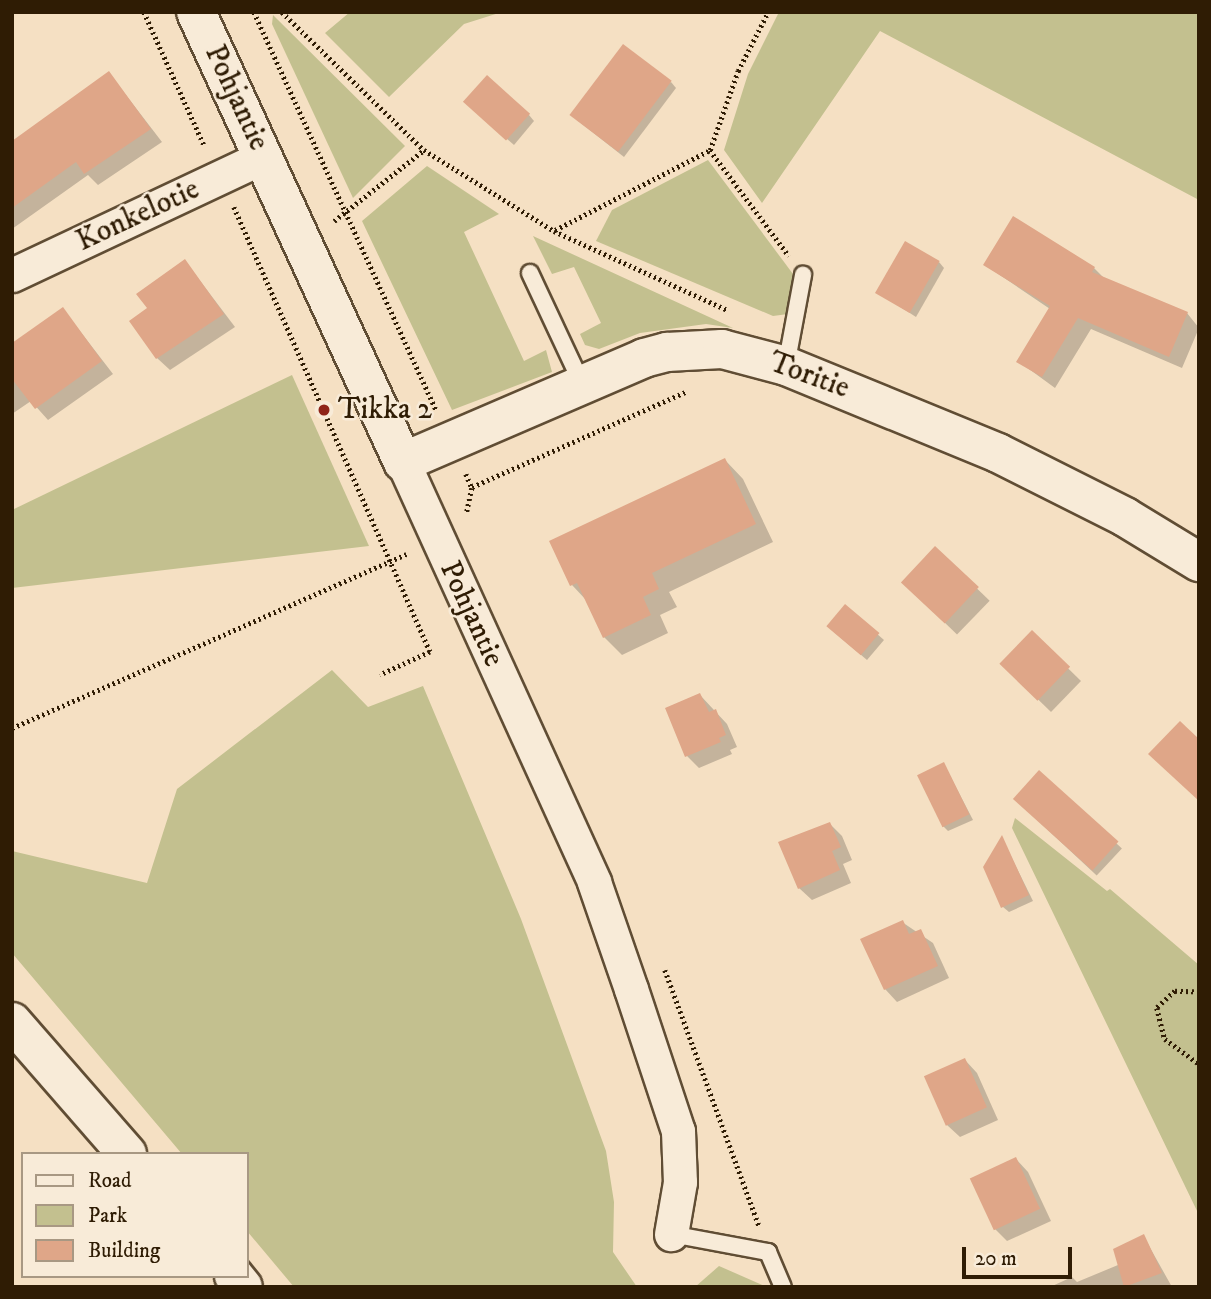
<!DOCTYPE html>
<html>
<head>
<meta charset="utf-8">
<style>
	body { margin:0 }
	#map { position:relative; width:1211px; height:1299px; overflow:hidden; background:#f5e0c3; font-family:"IM FELL DW Pica",serif }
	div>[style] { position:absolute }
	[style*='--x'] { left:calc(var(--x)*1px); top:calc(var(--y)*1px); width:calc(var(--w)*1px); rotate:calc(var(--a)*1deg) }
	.green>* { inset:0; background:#c3c08f }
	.shadow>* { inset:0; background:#0003; transform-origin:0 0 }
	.building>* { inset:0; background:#dfa688; transform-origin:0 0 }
	.path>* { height:4.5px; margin-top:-2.25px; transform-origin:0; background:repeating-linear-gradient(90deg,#2f1c04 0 2px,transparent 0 5.5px) }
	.roads { filter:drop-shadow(2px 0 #604d34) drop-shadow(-2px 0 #604d34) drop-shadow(0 2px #604d34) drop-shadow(0 -2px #604d34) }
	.lane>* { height:16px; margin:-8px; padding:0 8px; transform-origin:8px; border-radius:8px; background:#f8ebd8 }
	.street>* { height:33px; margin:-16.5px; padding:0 16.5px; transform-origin:16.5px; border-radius:16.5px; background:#f8ebd8 }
	.secondary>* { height:38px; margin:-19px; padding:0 19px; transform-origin:19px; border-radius:19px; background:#f8ebd8 }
	.dots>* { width:19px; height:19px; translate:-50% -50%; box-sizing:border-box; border:4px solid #f8ebd8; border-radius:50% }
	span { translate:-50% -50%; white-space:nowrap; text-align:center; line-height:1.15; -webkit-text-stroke:5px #f8ebd8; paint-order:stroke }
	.street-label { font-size:30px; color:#2f1c04 }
	.poi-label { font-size:30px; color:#2f1c04 }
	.left { translate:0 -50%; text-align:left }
	.frame { position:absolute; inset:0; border:14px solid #2f1c04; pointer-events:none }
	.legend { position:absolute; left:21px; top:1152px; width:228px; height:126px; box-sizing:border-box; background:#f8ebd8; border:2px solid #a89883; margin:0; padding:9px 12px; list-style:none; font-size:21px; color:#2f1c04 }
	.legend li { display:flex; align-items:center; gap:14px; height:35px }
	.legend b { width:35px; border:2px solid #a89883 }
	.scale { position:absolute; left:962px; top:1247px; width:110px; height:32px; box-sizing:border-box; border:4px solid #2f1c04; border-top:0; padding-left:9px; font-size:21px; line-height:24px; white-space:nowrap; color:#2f1c04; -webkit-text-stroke:5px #f8ebd8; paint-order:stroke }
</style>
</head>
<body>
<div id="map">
	<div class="green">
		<i style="clip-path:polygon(350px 12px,502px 12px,464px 24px,389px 97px,325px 33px)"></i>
		<i style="clip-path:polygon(779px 12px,1199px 12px,1199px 200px,880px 31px,762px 203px,724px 150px,748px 74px)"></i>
		<i style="clip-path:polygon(273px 15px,405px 146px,353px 198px,272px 24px)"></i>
		<i style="clip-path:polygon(708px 160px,793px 274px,788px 314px,773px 316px,596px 241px,612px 210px)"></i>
		<i style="clip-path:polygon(427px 166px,499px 214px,464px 232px,524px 361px,546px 350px,552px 372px,452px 410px,362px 221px)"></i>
		<i style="clip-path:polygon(533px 236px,733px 328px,706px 324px,640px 333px,599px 349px,585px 345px,580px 334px,601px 323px,574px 267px,552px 274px)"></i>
		<i style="clip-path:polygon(292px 375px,369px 546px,12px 588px,12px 510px)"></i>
		<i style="clip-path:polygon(332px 670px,368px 707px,423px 686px,521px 919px,606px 1151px,614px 1202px,613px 1252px,637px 1287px,294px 1287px,247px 1231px,247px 1154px,182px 1154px,12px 953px,12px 851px,147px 883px,177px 789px)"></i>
		<i style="clip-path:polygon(1015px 818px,1107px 891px,1110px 889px,1199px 965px,1199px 1215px,1012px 828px)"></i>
		<i style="clip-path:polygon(719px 1266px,767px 1287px,695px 1287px)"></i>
	</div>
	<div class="shadow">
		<i style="clip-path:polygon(109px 73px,162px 142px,98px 185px,88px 175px,12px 229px,12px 143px)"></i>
		<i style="clip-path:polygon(671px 82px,676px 88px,624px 157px,577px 120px)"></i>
		<i style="clip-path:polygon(471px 108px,529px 115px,534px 121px,514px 145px)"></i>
		<i style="clip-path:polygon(185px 261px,235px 327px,170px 370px,157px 358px,149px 309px)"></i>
		<i style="clip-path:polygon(939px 262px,944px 268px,916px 317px,877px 292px)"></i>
		<i style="clip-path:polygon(985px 265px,1094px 268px,1105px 279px,1187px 313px,1199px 328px,1182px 368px,1091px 329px,1055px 388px,1018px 361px,1050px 309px)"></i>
		<i style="clip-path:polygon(63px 309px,113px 374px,48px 420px,31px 401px,12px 414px,12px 345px)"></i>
		<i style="clip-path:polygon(725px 460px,743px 479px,773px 542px,669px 592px,677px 607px,660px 615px,668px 633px,622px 655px,604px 637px,587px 601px,572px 585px)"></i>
		<i style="left:935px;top:548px;width:76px;height:47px;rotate:44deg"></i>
		<i style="clip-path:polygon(845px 606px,884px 640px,867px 660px,834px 632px)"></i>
		<i style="clip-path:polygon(1032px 633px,1081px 681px,1051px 712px,1014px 676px)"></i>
		<i style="clip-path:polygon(700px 695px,727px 724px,737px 747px,730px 750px,732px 754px,699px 768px,687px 756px)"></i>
		<i style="clip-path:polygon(944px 764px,973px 820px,948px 831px,942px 825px)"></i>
		<i style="left:1040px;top:772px;width:112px;height:37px;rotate:43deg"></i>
		<i style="clip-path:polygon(830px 824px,842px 836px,852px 860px,843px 864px,851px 883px,812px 900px,799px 888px)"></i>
		<i style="clip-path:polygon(1002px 838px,1033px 901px,1009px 912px,1003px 907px)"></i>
		<i style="clip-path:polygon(902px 922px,933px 943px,949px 978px,897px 1002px,885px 989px)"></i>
		<i style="clip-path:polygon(965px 1060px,977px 1073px,998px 1120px,960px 1137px,947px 1125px)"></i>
		<i style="clip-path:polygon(1016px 1159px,1028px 1172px,1051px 1221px,1007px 1241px,995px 1229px)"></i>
		<i style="clip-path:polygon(1144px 1237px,1172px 1287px,1050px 1287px,1072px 1277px,1077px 1282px,1118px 1265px)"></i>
	</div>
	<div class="building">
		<i style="left:623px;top:44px;width:61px;height:89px;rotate:37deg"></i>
		<i style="clip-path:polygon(109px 71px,151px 129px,84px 174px,76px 162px,12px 208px,12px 141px)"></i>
		<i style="left:487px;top:75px;width:58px;height:36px;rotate:42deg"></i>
		<i style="clip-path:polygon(1013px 216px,1095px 267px,1092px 272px,1188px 312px,1169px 357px,1078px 318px,1042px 377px,1016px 362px,1050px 306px,983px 265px)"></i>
		<i style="left:905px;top:241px;width:40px;height:60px;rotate:30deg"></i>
		<i style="clip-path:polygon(185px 259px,224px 314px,156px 359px,129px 321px,147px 308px,136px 294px)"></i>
		<i style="clip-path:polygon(63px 307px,102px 361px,35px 409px,12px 379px,12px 343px)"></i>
		<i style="clip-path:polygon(725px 458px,756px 524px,652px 573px,659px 589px,643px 597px,651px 615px,603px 638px,577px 583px,570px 586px,549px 541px)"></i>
		<i style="left:935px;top:546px;width:60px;height:50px;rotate:43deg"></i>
		<i style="left:845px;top:604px;width:45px;height:29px;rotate:40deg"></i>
		<i style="left:1032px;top:630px;width:53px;height:47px;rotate:44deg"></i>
		<i style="clip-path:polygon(700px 693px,709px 712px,716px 709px,726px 735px,719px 738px,721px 742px,685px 757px,665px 708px)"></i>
		<i style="clip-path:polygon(1180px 721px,1199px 739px,1199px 801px,1148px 754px)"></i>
		<i style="left:944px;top:762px;width:58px;height:30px;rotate:64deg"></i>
		<i style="left:1039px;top:770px;width:107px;height:39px;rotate:42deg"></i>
		<i style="clip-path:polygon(830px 822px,841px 847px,832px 851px,840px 870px,798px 889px,778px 842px)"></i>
		<i style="clip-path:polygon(1002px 835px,1029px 895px,1001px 908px,983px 867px)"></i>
		<i style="clip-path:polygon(903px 920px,909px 934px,921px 929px,938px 966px,884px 990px,860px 939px)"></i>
		<i style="left:965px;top:1058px;width:54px;height:45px;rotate:66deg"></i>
		<i style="left:1016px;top:1157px;width:57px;height:51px;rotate:65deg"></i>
		<i style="clip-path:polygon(1144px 1234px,1162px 1273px,1124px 1287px,1113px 1249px)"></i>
	</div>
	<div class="path">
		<i style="--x:144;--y:12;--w:146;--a:65.7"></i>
		<i style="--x:254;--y:12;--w:437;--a:65.4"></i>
		<i style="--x:282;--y:12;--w:198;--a:44.2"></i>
		<i style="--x:424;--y:150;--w:153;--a:31.9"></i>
		<i style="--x:554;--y:231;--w:190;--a:24.5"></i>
		<i style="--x:710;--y:150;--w:132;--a:53.3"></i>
		<i style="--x:234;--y:207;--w:486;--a:66.2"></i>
		<i style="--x:430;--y:652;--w:55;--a:155.3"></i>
		<i style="--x:334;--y:221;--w:115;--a:-38.3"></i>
		<i style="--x:555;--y:230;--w:174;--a:-27.3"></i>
		<i style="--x:710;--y:150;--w:84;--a:-70.5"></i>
		<i style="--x:738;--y:71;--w:66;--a:-63"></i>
		<i style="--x:466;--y:474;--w:15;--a:67"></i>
		<i style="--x:472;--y:488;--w:25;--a:102"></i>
		<i style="--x:472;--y:487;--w:236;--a:-24"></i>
		<i style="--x:12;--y:728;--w:431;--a:-23.8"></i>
		<i style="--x:665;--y:970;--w:272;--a:69.8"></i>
		<i style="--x:1199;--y:992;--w:24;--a:-178"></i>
		<i style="--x:1175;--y:991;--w:25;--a:137"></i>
		<i style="--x:1157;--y:1008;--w:32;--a:76"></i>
		<i style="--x:1165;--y:1039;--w:42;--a:36.3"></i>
	</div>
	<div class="roads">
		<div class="lane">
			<i style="--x:530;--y:273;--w:120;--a:64.9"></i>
			<i style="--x:786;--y:366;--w:93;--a:-79.4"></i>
			<i style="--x:671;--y:1234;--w:99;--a:10.5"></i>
			<i style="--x:768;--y:1252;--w:38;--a:67"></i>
		</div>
		<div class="street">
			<i style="--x:12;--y:275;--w:277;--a:-25.2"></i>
			<i style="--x:403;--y:462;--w:461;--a:65.5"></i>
			<i style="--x:594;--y:882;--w:113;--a:70.9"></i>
			<i style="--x:631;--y:989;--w:150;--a:71.7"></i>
			<i style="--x:678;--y:1131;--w:51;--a:87.8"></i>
			<i style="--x:680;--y:1182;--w:53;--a:99.8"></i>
		</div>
		<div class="secondary">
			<i style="--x:196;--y:12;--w:495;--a:65.3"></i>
			<i style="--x:403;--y:462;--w:262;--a:-23.3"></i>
			<i style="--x:644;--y:358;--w:24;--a:-15"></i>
			<i style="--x:667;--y:352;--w:55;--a:-3.1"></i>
			<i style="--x:722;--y:349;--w:66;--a:14.9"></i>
			<i style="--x:786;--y:366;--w:229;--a:22.3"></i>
			<i style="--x:998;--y:453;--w:142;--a:26.7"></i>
			<i style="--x:1125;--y:517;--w:87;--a:31.3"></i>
			<i style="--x:12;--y:1022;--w:175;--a:48.9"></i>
			<i style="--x:234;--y:1276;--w:14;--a:51"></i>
		</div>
	</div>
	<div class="dots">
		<i style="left:324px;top:410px;background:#8f2418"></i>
	</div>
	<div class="street-label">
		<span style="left:236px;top:98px;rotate:65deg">Pohjantie</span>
		<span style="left:138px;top:216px;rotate:-25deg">Konkelotie</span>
		<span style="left:809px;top:376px;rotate:20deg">Toritie</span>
		<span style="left:471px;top:614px;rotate:65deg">Pohjantie</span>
	</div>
	<div class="poi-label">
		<span class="left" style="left:338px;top:410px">Tikka 2</span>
	</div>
	<div class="frame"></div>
	<ul class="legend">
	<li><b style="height:9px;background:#f8ebd8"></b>Road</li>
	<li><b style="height:19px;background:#c3c08f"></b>Park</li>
	<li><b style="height:19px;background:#dfa688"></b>Building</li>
	</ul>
	<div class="scale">20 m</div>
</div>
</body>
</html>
